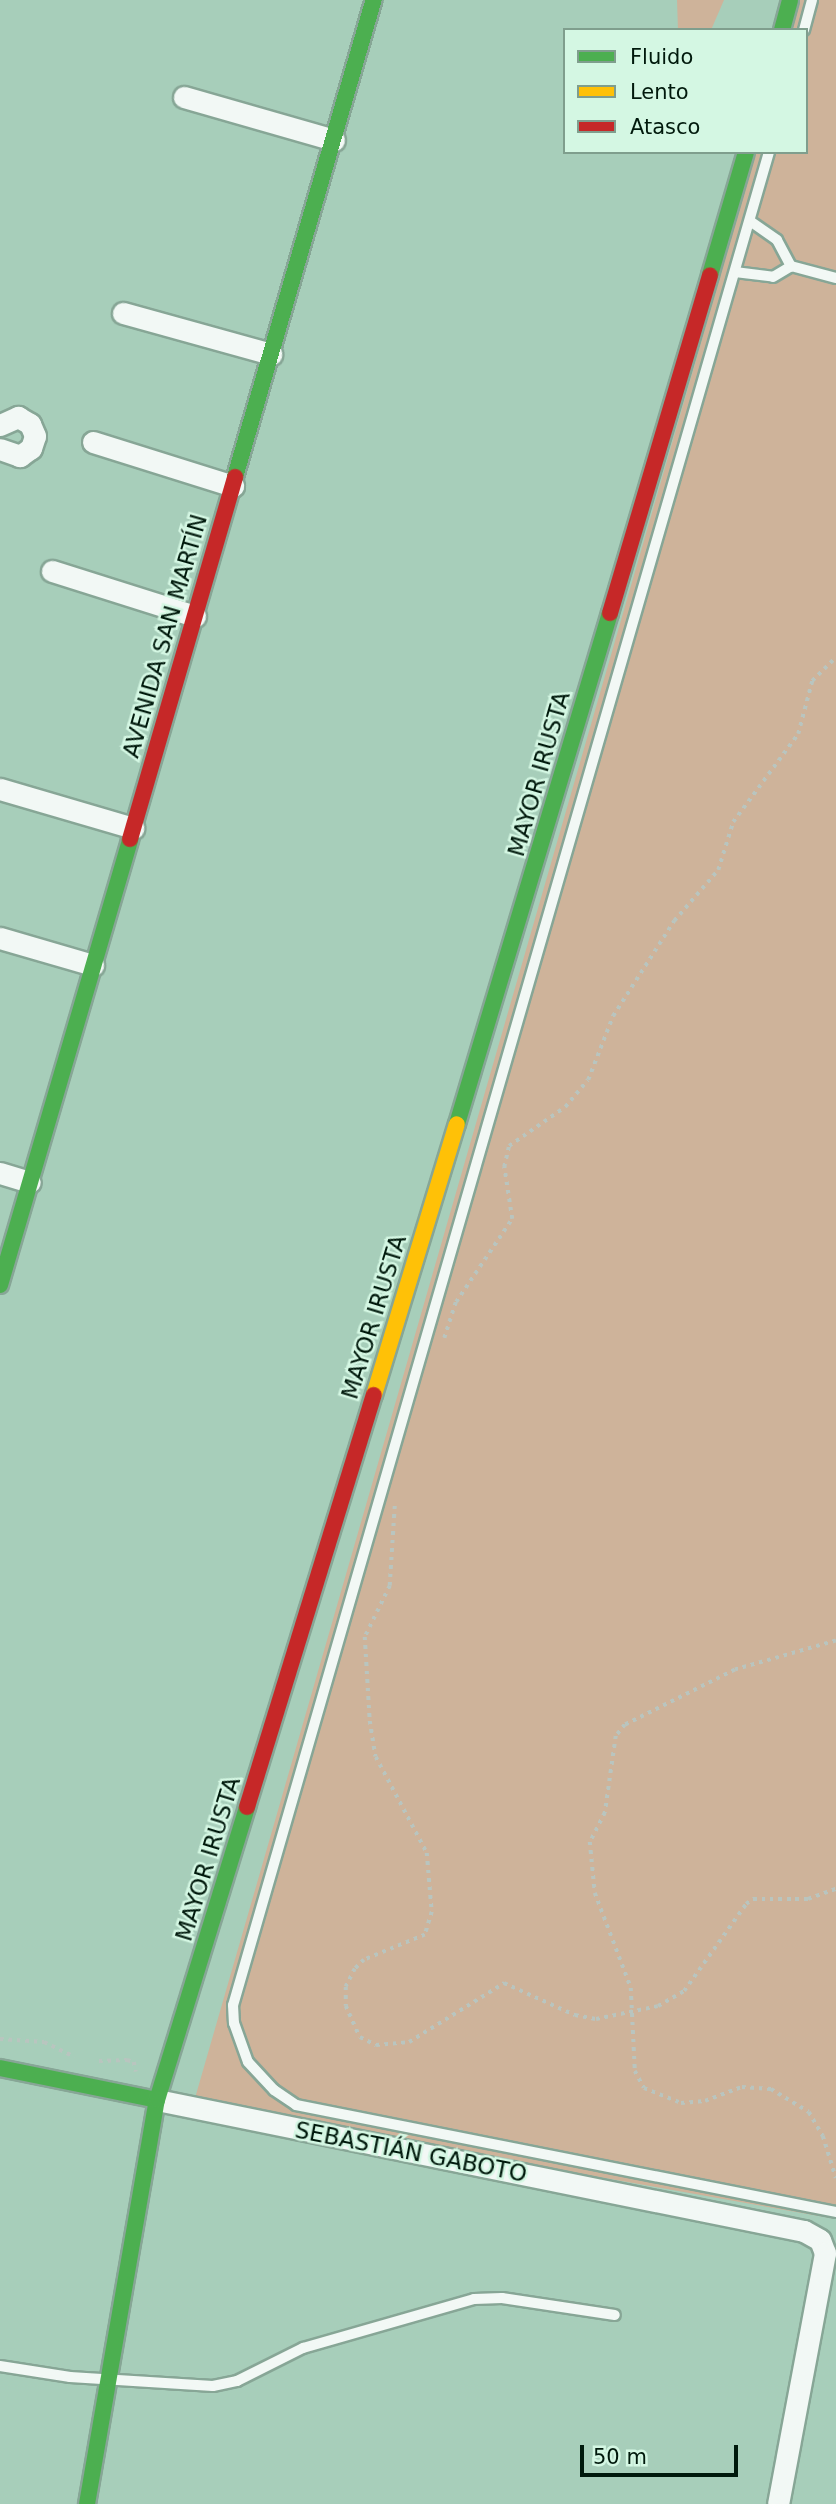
<!DOCTYPE html>
<html>
<head>
<meta charset="utf-8">
<style>
	body { margin:0 }
	#map { position:relative; width:836px; height:2504px; overflow:hidden; background:#a7ceba; font-family:"DejaVu Sans",sans-serif }
	div>[style] { position:absolute }
	[style*='--x'] { left:calc(var(--x)*1px); top:calc(var(--y)*1px); width:calc(var(--w)*1px); rotate:calc(var(--a)*1deg) }
	.green>* { inset:0; background:#ceb39a }
	.path>* { height:3.5px; margin-top:-1.75px; transform-origin:0; background:repeating-linear-gradient(90deg,#b9c5bf 0 3.5px,transparent 0 8.5px) }
	.roads { filter:drop-shadow(2px 0 #87a696) drop-shadow(-2px 0 #87a696) drop-shadow(0 2px #87a696) drop-shadow(0 -2px #87a696) }
	.lane>* { height:10px; margin:-5px; padding:0 5px; transform-origin:5px; border-radius:5px; background:#f2f8f5 }
	.street>* { height:21px; margin:-10.5px; padding:0 10.5px; transform-origin:10.5px; border-radius:10.5px; background:#f2f8f5 }
	.fast>* { height:16px; margin:-8px; padding:0 8px; transform-origin:8px; border-radius:8px; background:#4caf50 }
	.slow>* { height:16px; margin:-8px; padding:0 8px; transform-origin:8px; border-radius:8px; background:#ffc107 }
	.jam>* { height:16px; margin:-8px; padding:0 8px; transform-origin:8px; border-radius:8px; background:#c62828 }
	span { translate:-50% -50%; white-space:nowrap; text-align:center; line-height:1.15; -webkit-text-stroke:5px #d4f7e3; paint-order:stroke }
	.street-label { font-size:23px; color:#00190c }
	.legend { position:absolute; left:563px; top:28px; width:245px; height:126px; box-sizing:border-box; background:#d4f7e3; border:2px solid #7f9e8d; margin:0; padding:9px 12px; list-style:none; font-size:21px; color:#00190c }
	.legend li { display:flex; align-items:center; gap:14px; height:35px }
	.legend b { width:35px; border:2px solid #7f9e8d }
	.scale { position:absolute; left:580px; top:2445px; width:158px; height:32px; box-sizing:border-box; border:4px solid #00190c; border-top:0; padding-left:9px; font-size:21px; line-height:24px; white-space:nowrap; color:#00190c; -webkit-text-stroke:5px #d4f7e3; paint-order:stroke }
</style>
</head>
<body>
<div id="map">
	<div class="green">
		<i style="clip-path:polygon(677px 0,724px 0,711px 30px,678px 30px)"></i>
		<i style="clip-path:polygon(800px 0,836px 0,836px 2219px,193px 2105px,756px 152px,806px 152px,806px 30px,791px 30px)"></i>
	</div>
	<div class="path">
		<i style="--x:444;--y:1338;--w:38;--a:-72"></i>
		<i style="--x:456;--y:1302;--w:100;--a:-56"></i>
		<i style="--x:512;--y:1219;--w:53;--a:-98.7"></i>
		<i style="--x:504;--y:1167;--w:22;--a:-77"></i>
		<i style="--x:509;--y:1146;--w:68;--a:-34.9"></i>
		<i style="--x:565;--y:1107;--w:35;--a:-50"></i>
		<i style="--x:588;--y:1080;--w:69;--a:-68.7"></i>
		<i style="--x:613;--y:1016;--w:113;--a:-57.3"></i>
		<i style="--x:674;--y:921;--w:67;--a:-49.2"></i>
		<i style="--x:718;--y:870;--w:50;--a:-72.6"></i>
		<i style="--x:733;--y:822;--w:109;--a:-53.5"></i>
		<i style="--x:798;--y:734;--w:55;--a:-75.2"></i>
		<i style="--x:812;--y:681;--w:34;--a:-45"></i>
		<i style="--x:395;--y:1506;--w:80;--a:93.6"></i>
		<i style="--x:390;--y:1586;--w:57;--a:116.1"></i>
		<i style="--x:365;--y:1637;--w:84;--a:86.6"></i>
		<i style="--x:370;--y:1721;--w:36;--a:81"></i>
		<i style="--x:376;--y:1757;--w:109;--a:62"></i>
		<i style="--x:427;--y:1853;--w:59;--a:85.2"></i>
		<i style="--x:432;--y:1912;--w:24;--a:107"></i>
		<i style="--x:425;--y:1935;--w:66;--a:157.7"></i>
		<i style="--x:364;--y:1960;--w:13;--a:135"></i>
		<i style="--x:355;--y:1969;--w:20;--a:117"></i>
		<i style="--x:346;--y:1987;--w:19;--a:90"></i>
		<i style="--x:346;--y:2006;--w:34;--a:66"></i>
		<i style="--x:360;--y:2037;--w:18;--a:27"></i>
		<i style="--x:376;--y:2045;--w:33;--a:-5"></i>
		<i style="--x:409;--y:2042;--w:112;--a:-31.8"></i>
		<i style="--x:504;--y:1983;--w:78;--a:24.3"></i>
		<i style="--x:575;--y:2015;--w:21;--a:11"></i>
		<i style="--x:596;--y:2019;--w:63;--a:-11.8"></i>
		<i style="--x:658;--y:2006;--w:30;--a:-30"></i>
		<i style="--x:684;--y:1991;--w:107;--a:-54.5"></i>
		<i style="--x:746;--y:1904;--w:9;--a:-36"></i>
		<i style="--x:753;--y:1899;--w:55;--a:0"></i>
		<i style="--x:808;--y:1899;--w:30;--a:-20"></i>
		<i style="--x:836;--y:1641;--w:105;--a:164"></i>
		<i style="--x:735;--y:1670;--w:123;--a:153.4"></i>
		<i style="--x:625;--y:1725;--w:14;--a:129"></i>
		<i style="--x:616;--y:1736;--w:78;--a:98.1"></i>
		<i style="--x:605;--y:1813;--w:33;--a:117"></i>
		<i style="--x:590;--y:1842;--w:51;--a:84.4"></i>
		<i style="--x:595;--y:1893;--w:102;--a:69.2"></i>
		<i style="--x:631;--y:1988;--w:83;--a:87.2"></i>
		<i style="--x:635;--y:2071;--w:19;--a:62"></i>
		<i style="--x:644;--y:2088;--w:40;--a:22"></i>
		<i style="--x:681;--y:2103;--w:24;--a:-5"></i>
		<i style="--x:705;--y:2101;--w:40;--a:-21"></i>
		<i style="--x:742;--y:2087;--w:29;--a:4"></i>
		<i style="--x:771;--y:2089;--w:44;--a:31.2"></i>
		<i style="--x:809;--y:2112;--w:28;--a:60"></i>
		<i style="--x:823;--y:2136;--w:44;--a:72.8"></i>
		<i style="--x:0;--y:2039;--w:44;--a:3.9"></i>
		<i style="--x:44;--y:2042;--w:34;--a:26"></i>
		<i style="--x:99;--y:2061;--w:28;--a:-2"></i>
		<i style="--x:127;--y:2060;--w:7;--a:16"></i>
		<i style="--x:134;--y:2062;--w:10;--a:79"></i>
	</div>
	<div class="roads">
		<div class="lane">
			<i style="--x:804;--y:30;--w:31;--a:-75"></i>
			<i style="--x:769;--y:152;--w:1929;--a:106.13"></i>
			<i style="--x:233;--y:2005;--w:18;--a:87"></i>
			<i style="--x:234;--y:2023;--w:41;--a:70.3"></i>
			<i style="--x:248;--y:2062;--w:38;--a:47"></i>
			<i style="--x:274;--y:2090;--w:27;--a:34"></i>
			<i style="--x:296;--y:2105;--w:550;--a:11.21"></i>
			<i style="--x:750;--y:221;--w:33;--a:35"></i>
			<i style="--x:777;--y:240;--w:30;--a:62"></i>
			<i style="--x:735;--y:272;--w:38;--a:7"></i>
			<i style="--x:773;--y:277;--w:21;--a:-31"></i>
			<i style="--x:791;--y:266;--w:47;--a:14.9"></i>
			<i style="--x:0;--y:2366;--w:71;--a:8.9"></i>
			<i style="--x:70;--y:2377;--w:143;--a:3.6"></i>
			<i style="--x:213;--y:2386;--w:25;--a:-12"></i>
			<i style="--x:237;--y:2381;--w:74;--a:-26.6"></i>
			<i style="--x:303;--y:2348;--w:178;--a:-16"></i>
			<i style="--x:474;--y:2299;--w:28;--a:-2"></i>
			<i style="--x:502;--y:2298;--w:114;--a:8.6"></i>
		</div>
		<div class="street">
			<i style="--x:184;--y:97;--w:156;--a:16"></i>
			<i style="--x:123;--y:313;--w:154;--a:15.5"></i>
			<i style="--x:0;--y:425;--w:20;--a:-24"></i>
			<i style="--x:18;--y:417;--w:14;--a:30"></i>
			<i style="--x:30;--y:424;--w:13;--a:67"></i>
			<i style="--x:35;--y:436;--w:13;--a:108"></i>
			<i style="--x:31;--y:448;--w:14;--a:144"></i>
			<i style="--x:20;--y:456;--w:21;--a:-161"></i>
			<i style="--x:93;--y:442;--w:147;--a:17.4"></i>
			<i style="--x:52;--y:571;--w:150;--a:17.5"></i>
			<i style="--x:0;--y:789;--w:139;--a:16.3"></i>
			<i style="--x:0;--y:938;--w:97;--a:16.2"></i>
			<i style="--x:0;--y:1173;--w:31;--a:17"></i>
			<i style="--x:157;--y:2100;--w:660;--a:11.45"></i>
			<i style="--x:804;--y:2231;--w:18;--a:29"></i>
			<i style="--x:820;--y:2240;--w:14;--a:69"></i>
			<i style="--x:825;--y:2253;--w:255;--a:100.6"></i>
		</div>
		<div class="fast">
			<i style="--x:782;--y:30;--w:31;--a:-75"></i>
			<i style="--x:710;--y:275;--w:128;--a:-73.7"></i>
			<i style="--x:235;--y:477;--w:497;--a:-73.8"></i>
			<i style="--x:457;--y:1124;--w:533;--a:-73.33"></i>
			<i style="--x:0;--y:1285;--w:465;--a:-73.7"></i>
			<i style="--x:0;--y:2068;--w:160;--a:11.5"></i>
			<i style="--x:87;--y:2504;--w:410;--a:-80.2"></i>
			<i style="--x:157;--y:2100;--w:307;--a:-72.9"></i>
		</div>
		<div class="slow">
			<i style="--x:374;--y:1395;--w:283;--a:-73"></i>
		</div>
		<div class="jam">
			<i style="--x:610;--y:613;--w:352;--a:-73.5"></i>
			<i style="--x:130;--y:839;--w:377;--a:-73.8"></i>
			<i style="--x:247;--y:1807;--w:431;--a:-72.9"></i>
		</div>
	</div>
	<div class="street-label">
		<span style="left:165px;top:636px;rotate:-74deg">AVENIDA SAN MARTÍN</span>
		<span style="left:539px;top:774px;rotate:-74deg">MAYOR IRUSTA</span>
		<span style="left:374px;top:1317px;rotate:-73deg">MAYOR IRUSTA</span>
		<span style="left:208px;top:1859px;rotate:-73deg">MAYOR IRUSTA</span>
		<span style="left:411px;top:2152px;rotate:11deg">SEBASTIÁN GABOTO</span>
	</div>
	<ul class="legend">
	<li><b style="height:9px;background:#4caf50"></b>Fluido</li>
	<li><b style="height:9px;background:#ffc107"></b>Lento</li>
	<li><b style="height:9px;background:#c62828"></b>Atasco</li>
	</ul>
	<div class="scale">50 m</div>
</div>
</body>
</html>
